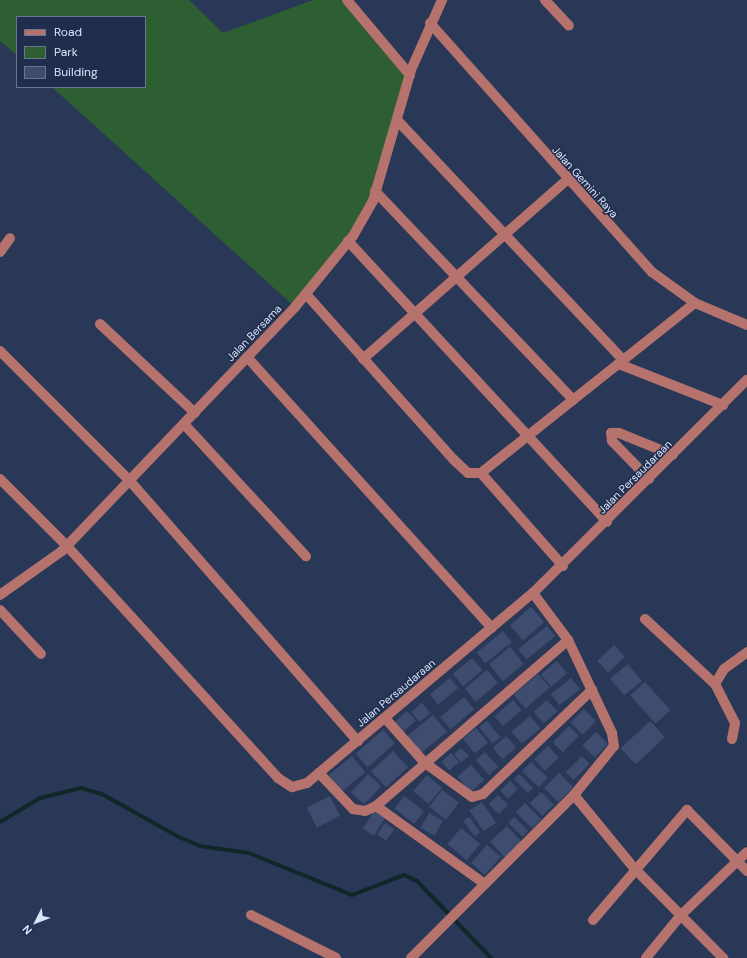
<!DOCTYPE html>
<html>
<head>
<meta charset="utf-8">
<style>
	body { margin:0 }
	#map { position:relative; width:747px; height:958px; overflow:hidden; background:#2a3858; font-family:"DM Sans",sans-serif }
	div>[style] { position:absolute }
	[style*='--x'] { left:calc(var(--x)*1px); top:calc(var(--y)*1px); width:calc(var(--w)*1px); rotate:calc(var(--a)*1deg) }
	.green>* { inset:0; background:#2e5f32 }
	.stream>* { height:4px; margin:-2px; padding:0 2px; transform-origin:2px; border-radius:2px; background:#112628 }
	.building>* { inset:0; background:#3e4d6f; transform-origin:0 0 }
	.minor>* { height:10px; margin:-5px; padding:0 5px; transform-origin:5px; border-radius:5px; background:#b6726c }
	span { translate:-50% -50%; white-space:nowrap; text-align:center; line-height:1.15; -webkit-text-stroke:3px #202d4d; paint-order:stroke }
	.street-label { font-size:11px; color:#dae4f8 }
	.legend { position:absolute; left:16px; top:16px; width:130px; height:72px; box-sizing:border-box; background:#202d4d; border:1px solid #6a7691; margin:0; padding:5px 7px; list-style:none; font-size:12px; color:#dae4f8 }
	.legend li { display:flex; align-items:center; gap:8px; height:20px }
	.legend b { width:20px; border:1px solid #6a7691 }
	.north { position:absolute; left:16px; top:902px; width:40px; height:40px; -webkit-text-stroke:3px #202d4d; paint-order:stroke; rotate:228deg; font-size:11px; font-weight:700; line-height:16px; text-align:center; color:#dae4f8 }
	.north::after { content:''; display:block; margin:auto; width:14px; height:18px; background:#dae4f8; clip-path:polygon(50% 0,100% 100%,50% 72%,0 100%) }
</style>
</head>
<body>
<div id="map">
	<div class="green">
		<i style="clip-path:polygon(0 0,189px 0,223px 33px,313px 0,347px 0,410px 75px,373px 201px,295px 307px,52px 87px,145px 87px,145px 17px,17px 17px,17px 55px,0 41px)"></i>
	</div>
	<div class="stream">
		<i style="--x:0;--y:822;--w:47;--a:-31"></i>
		<i style="--x:40;--y:798;--w:42;--a:-13.7"></i>
		<i style="--x:81;--y:788;--w:22;--a:16"></i>
		<i style="--x:102;--y:794;--w:88;--a:29.2"></i>
		<i style="--x:179;--y:837;--w:23;--a:23"></i>
		<i style="--x:200;--y:846;--w:49;--a:8.1"></i>
		<i style="--x:249;--y:853;--w:111;--a:22.2"></i>
		<i style="--x:352;--y:895;--w:56;--a:-21"></i>
		<i style="--x:404;--y:875;--w:14;--a:25"></i>
		<i style="--x:417;--y:881;--w:107;--a:46.1"></i>
	</div>
	<div class="building">
		<i style="left:531px;top:607px;width:20px;height:28px;rotate:49deg"></i>
		<i style="left:547px;top:626px;width:13px;height:37px;rotate:51deg"></i>
		<i style="left:503px;top:631px;width:14px;height:34px;rotate:51deg"></i>
		<i style="left:614px;top:645px;width:16px;height:23px;rotate:47deg"></i>
		<i style="left:510px;top:647px;width:22px;height:27px;rotate:51deg"></i>
		<i style="left:472px;top:658px;width:16px;height:25px;rotate:50deg"></i>
		<i style="left:557px;top:661px;width:16px;height:21px;rotate:50deg"></i>
		<i style="left:628px;top:664px;width:22px;height:23px;rotate:51deg"></i>
		<i style="left:487px;top:670px;width:17px;height:29px;rotate:50deg"></i>
		<i style="left:538px;top:674px;width:18px;height:32px;rotate:49deg"></i>
		<i style="left:450px;top:678px;width:13px;height:26px;rotate:51deg"></i>
		<i style="left:571px;top:678px;width:14px;height:26px;rotate:51deg"></i>
		<i style="left:645px;top:682px;width:38px;height:20px;rotate:48deg"></i>
		<i style="left:464px;top:697px;width:16px;height:31px;rotate:50deg"></i>
		<i style="left:513px;top:700px;width:13px;height:25px;rotate:48deg"></i>
		<i style="left:547px;top:700px;width:15px;height:18px;rotate:48deg"></i>
		<i style="left:422px;top:703px;width:13px;height:14px;rotate:51deg"></i>
		<i style="left:584px;top:709px;width:17px;height:19px;rotate:45deg"></i>
		<i style="left:407px;top:711px;width:13px;height:16px;rotate:48deg"></i>
		<i style="left:433px;top:715px;width:22px;height:34px;rotate:51deg"></i>
		<i style="left:530px;top:716px;width:16px;height:24px;rotate:50deg"></i>
		<i style="left:487px;top:721px;width:21px;height:10px;rotate:51deg"></i>
		<i style="left:650px;top:721px;width:22px;height:40px;rotate:47deg"></i>
		<i style="left:569px;top:726px;width:14px;height:23px;rotate:45deg"></i>
		<i style="left:476px;top:728px;width:19px;height:17px;rotate:51deg"></i>
		<i style="left:383px;top:730px;width:18px;height:36px;rotate:49deg"></i>
		<i style="left:596px;top:732px;width:17px;height:19px;rotate:45deg"></i>
		<i style="left:506px;top:736px;width:15px;height:18px;rotate:48deg"></i>
		<i style="left:548px;top:746px;width:16px;height:19px;rotate:47deg"></i>
		<i style="clip-path:polygon(461px 748px,469px 756px,461px 762px,454px 754px)"></i>
		<i style="left:393px;top:751px;width:22px;height:30px;rotate:47deg"></i>
		<i style="left:485px;top:752px;width:20px;height:12px;rotate:49deg"></i>
		<i style="left:451px;top:753px;width:12px;height:13px;rotate:48deg"></i>
		<i style="left:352px;top:756px;width:21px;height:30px;rotate:51deg"></i>
		<i style="left:582px;top:756px;width:11px;height:23px;rotate:45deg"></i>
		<i style="left:531px;top:762px;width:23px;height:13px;rotate:43deg"></i>
		<i style="left:471px;top:765px;width:20px;height:18px;rotate:49deg"></i>
		<i style="left:559px;top:773px;width:20px;height:21px;rotate:45deg"></i>
		<i style="left:368px;top:774px;width:18px;height:25px;rotate:43deg"></i>
		<i style="left:519px;top:774px;width:20px;height:7px;rotate:45deg"></i>
		<i style="left:427px;top:775px;width:20px;height:21px;rotate:41deg"></i>
		<i style="left:510px;top:781px;width:11px;height:14px;rotate:45deg"></i>
		<i style="left:442px;top:790px;width:21px;height:21px;rotate:37deg"></i>
		<i style="left:541px;top:792px;width:18px;height:16px;rotate:45deg"></i>
		<i style="left:498px;top:795px;width:14px;height:13px;rotate:45deg"></i>
		<i style="left:330px;top:796px;width:22px;height:26px;rotate:63deg"></i>
		<i style="left:404px;top:796px;width:25px;height:16px;rotate:37deg"></i>
		<i style="left:482px;top:802px;width:25px;height:15px;rotate:56deg"></i>
		<i style="left:525px;top:803px;width:23px;height:13px;rotate:45deg"></i>
		<i style="left:374px;top:811px;width:13px;height:21px;rotate:32deg"></i>
		<i style="left:429px;top:813px;width:16px;height:17px;rotate:30deg"></i>
		<i style="left:469px;top:817px;width:19px;height:7px;rotate:54deg"></i>
		<i style="left:514px;top:817px;width:20px;height:8px;rotate:45deg"></i>
		<i style="left:385px;top:823px;width:11px;height:14px;rotate:34deg"></i>
		<i style="left:507px;top:826px;width:22px;height:23px;rotate:47deg"></i>
		<i style="left:461px;top:828px;width:25px;height:21px;rotate:40deg"></i>
		<i style="left:487px;top:845px;width:18px;height:24px;rotate:41deg"></i>
	</div>
	<div class="minor">
		<i style="--x:347;--y:0;--w:98;--a:50"></i>
		<i style="--x:545;--y:0;--w:35;--a:47"></i>
		<i style="--x:430;--y:23;--w:334;--a:48.3"></i>
		<i style="--x:652;--y:272;--w:53;--a:35.8"></i>
		<i style="--x:695;--y:303;--w:56;--a:22.9"></i>
		<i style="--x:397;--y:120;--w:330;--a:46.7"></i>
		<i style="--x:375;--y:191;--w:288;--a:46.5"></i>
		<i style="--x:348;--y:241;--w:382;--a:47.3"></i>
		<i style="--x:0;--y:252;--w:17;--a:-54"></i>
		<i style="--x:306;--y:294;--w:222;--a:48.3"></i>
		<i style="--x:454;--y:460;--w:19;--a:43"></i>
		<i style="--x:468;--y:473;--w:13;--a:0"></i>
		<i style="--x:100;--y:324;--w:130;--a:43.1"></i>
		<i style="--x:0;--y:351;--w:184;--a:45"></i>
		<i style="--x:130;--y:481;--w:346;--a:48.8"></i>
		<i style="--x:247;--y:357;--w:365;--a:47.9"></i>
		<i style="--x:363;--y:359;--w:271;--a:-41.3"></i>
		<i style="--x:619;--y:364;--w:112;--a:21.5"></i>
		<i style="--x:184;--y:424;--w:180;--a:47.3"></i>
		<i style="--x:0;--y:479;--w:95;--a:45"></i>
		<i style="--x:67;--y:546;--w:314;--a:47.7"></i>
		<i style="--x:278;--y:778;--w:17;--a:33"></i>
		<i style="--x:292;--y:787;--w:16;--a:-15"></i>
		<i style="--x:307;--y:783;--w:295;--a:-40.1"></i>
		<i style="--x:533;--y:593;--w:302;--a:-44.9"></i>
		<i style="--x:649;--y:479;--w:53;--a:-134.2"></i>
		<i style="--x:612;--y:441;--w:8;--a:-97"></i>
		<i style="--x:611;--y:433;--w:8;--a:0"></i>
		<i style="--x:619;--y:433;--w:58;--a:22.2"></i>
		<i style="--x:563;--y:566;--w:124;--a:-131.4"></i>
		<i style="--x:481;--y:473;--w:273;--a:-38.5"></i>
		<i style="--x:0;--y:595;--w:76;--a:-35.4"></i>
		<i style="--x:62;--y:551;--w:337;--a:-46.3"></i>
		<i style="--x:295;--y:307;--w:92;--a:-50.8"></i>
		<i style="--x:353;--y:236;--w:40;--a:-60.3"></i>
		<i style="--x:373;--y:201;--w:136;--a:-73.8"></i>
		<i style="--x:411;--y:70;--w:77;--a:-66.1"></i>
		<i style="--x:0;--y:610;--w:60;--a:47"></i>
		<i style="--x:645;--y:619;--w:96;--a:42.9"></i>
		<i style="--x:385;--y:718;--w:60;--a:48.4"></i>
		<i style="--x:425;--y:763;--w:58;--a:35.9"></i>
		<i style="--x:472;--y:797;--w:11;--a:-15"></i>
		<i style="--x:483;--y:794;--w:151;--a:-43.7"></i>
		<i style="--x:732;--y:739;--w:16;--a:-79"></i>
		<i style="--x:735;--y:723;--w:44;--a:-117.1"></i>
		<i style="--x:715;--y:684;--w:17;--a:-59"></i>
		<i style="--x:724;--y:669;--w:29;--a:-36"></i>
		<i style="--x:319;--y:773;--w:50;--a:46.6"></i>
		<i style="--x:353;--y:809;--w:12;--a:9"></i>
		<i style="--x:365;--y:811;--w:12;--a:-24"></i>
		<i style="--x:376;--y:806;--w:254;--a:-40.8"></i>
		<i style="--x:574;--y:795;--w:94;--a:50.6"></i>
		<i style="--x:634;--y:868;--w:127;--a:45.3"></i>
		<i style="--x:376;--y:806;--w:134;--a:35.6"></i>
		<i style="--x:251;--y:915;--w:95;--a:26.8"></i>
		<i style="--x:593;--y:920;--w:145;--a:-49.5"></i>
		<i style="--x:687;--y:810;--w:86;--a:45.5"></i>
		<i style="--x:411;--y:958;--w:231;--a:-45"></i>
		<i style="--x:574;--y:795;--w:63;--a:-50.8"></i>
		<i style="--x:614;--y:746;--w:13;--a:-99"></i>
		<i style="--x:612;--y:733;--w:103;--a:-115.3"></i>
		<i style="--x:568;--y:640;--w:59;--a:-126.7"></i>
		<i style="--x:646;--y:958;--w:55;--a:-50.9"></i>
		<i style="--x:681;--y:915;--w:91;--a:-43.7"></i>
	</div>
	<div class="street-label">
		<span style="left:585px;top:182px;rotate:48deg">Jalan Gemini Raya</span>
		<span style="left:254px;top:333px;rotate:-46deg">Jalan Bersama</span>
		<span style="left:635px;top:477px;rotate:-45deg">Jalan Persaudaraan</span>
		<span style="left:396px;top:693px;rotate:-40deg">Jalan Persaudaraan</span>
	</div>
	<ul class="legend">
	<li><b style="height:5px;background:#b6726c"></b>Road</li>
	<li><b style="height:11px;background:#2e5f32"></b>Park</li>
	<li><b style="height:11px;background:#3e4d6f"></b>Building</li>
	</ul>
	<div class="north">N</div>
</div>
</body>
</html>
